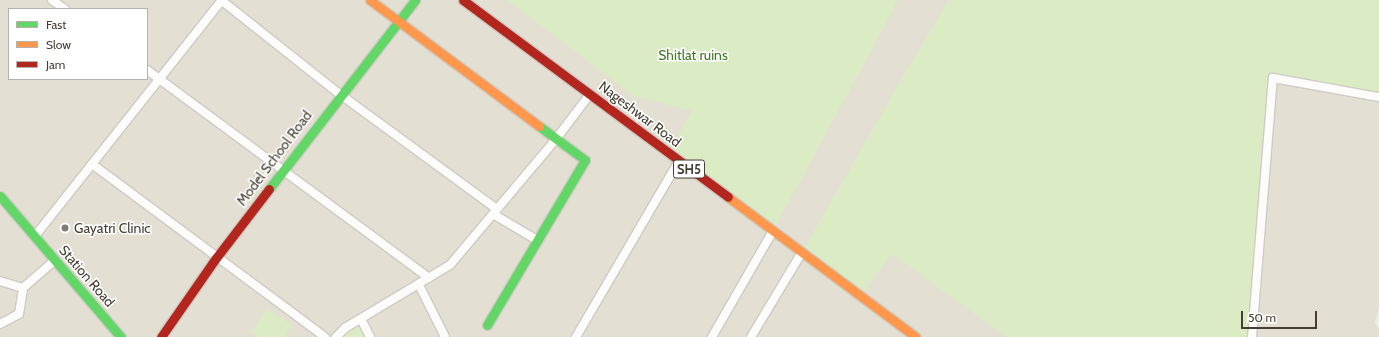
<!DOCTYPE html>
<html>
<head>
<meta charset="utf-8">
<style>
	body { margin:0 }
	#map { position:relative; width:1379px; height:337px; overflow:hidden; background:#f0ede6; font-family:Cabin,sans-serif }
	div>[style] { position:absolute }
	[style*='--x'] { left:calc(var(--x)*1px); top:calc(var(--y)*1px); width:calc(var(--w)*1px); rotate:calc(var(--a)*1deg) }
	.residential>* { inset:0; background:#e4dfd3 }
	.green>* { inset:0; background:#dbebc4 }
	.roads { filter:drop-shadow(1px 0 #cecbc4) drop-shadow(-1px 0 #cecbc4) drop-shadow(0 1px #cecbc4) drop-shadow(0 -1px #cecbc4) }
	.street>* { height:8px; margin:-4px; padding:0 4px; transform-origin:4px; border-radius:4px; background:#fdfcfb }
	.fast>* { height:9px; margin:-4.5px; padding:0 4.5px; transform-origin:4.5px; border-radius:4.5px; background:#63d668 }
	.slow>* { height:9px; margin:-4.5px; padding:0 4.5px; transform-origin:4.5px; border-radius:4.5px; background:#ff974d }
	.jam>* { height:9px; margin:-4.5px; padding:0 4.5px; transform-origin:4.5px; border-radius:4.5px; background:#b3261e }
	.dots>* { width:11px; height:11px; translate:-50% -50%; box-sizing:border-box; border:2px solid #fff; border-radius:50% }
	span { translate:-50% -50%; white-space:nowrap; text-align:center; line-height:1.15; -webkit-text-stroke:3px #fff; paint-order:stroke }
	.shield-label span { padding:1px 3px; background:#fff; border:1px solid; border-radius:3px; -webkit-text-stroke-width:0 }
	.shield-label { font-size:13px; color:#453e33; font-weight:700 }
	.park-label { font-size:14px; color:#417a23 }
	.street-label { font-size:14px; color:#453e33 }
	.poi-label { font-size:14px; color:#453e33 }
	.left { translate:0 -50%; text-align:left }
	.legend { position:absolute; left:8px; top:8px; width:140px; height:72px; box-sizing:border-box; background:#fff; border:1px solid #b5b2ad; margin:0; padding:5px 7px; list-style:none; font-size:12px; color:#453e33 }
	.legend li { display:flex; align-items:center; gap:8px; height:20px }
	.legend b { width:20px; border:1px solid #b5b2ad }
	.scale { position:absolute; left:1241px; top:311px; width:76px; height:18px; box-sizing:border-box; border:2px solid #453e33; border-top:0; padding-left:5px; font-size:12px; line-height:14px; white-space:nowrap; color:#453e33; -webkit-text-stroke:3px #fff; paint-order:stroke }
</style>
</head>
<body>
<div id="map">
	<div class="residential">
		<i style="clip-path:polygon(evenodd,0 0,1379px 0,1379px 307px,1375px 323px,1379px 329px,1379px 337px,0 337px,0 0,9px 9px,147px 9px,147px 79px,9px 79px,9px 9px)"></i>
	</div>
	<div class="green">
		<i style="clip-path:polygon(507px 0,898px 0,857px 78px,909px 67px,949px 0,1379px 0,1379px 102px,1273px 78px,1252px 337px,1007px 337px,892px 254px,860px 296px,802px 252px,908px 68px,856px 78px,773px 231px,668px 153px,692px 111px,634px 96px)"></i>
		<i style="clip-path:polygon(267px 309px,292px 325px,285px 337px,258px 337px,251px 332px)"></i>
		<i style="clip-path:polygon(361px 319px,370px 337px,336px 337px)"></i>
	</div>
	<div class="roads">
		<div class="street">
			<i style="--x:52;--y:0;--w:16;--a:35"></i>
			<i style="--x:221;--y:0;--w:153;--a:38.4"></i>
			<i style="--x:341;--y:95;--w:193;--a:36.2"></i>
			<i style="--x:147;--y:70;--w:350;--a:36.4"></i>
			<i style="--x:92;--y:164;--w:290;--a:36.6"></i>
			<i style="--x:493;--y:214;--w:51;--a:30.6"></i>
			<i style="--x:35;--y:236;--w:301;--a:-51.6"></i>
			<i style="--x:0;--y:281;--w:24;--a:17"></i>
			<i style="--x:419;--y:285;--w:58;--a:63.4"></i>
			<i style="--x:361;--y:319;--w:20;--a:63"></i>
			<i style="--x:0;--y:324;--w:21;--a:-28"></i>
			<i style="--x:19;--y:314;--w:26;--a:-81"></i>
			<i style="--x:23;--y:288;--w:43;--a:-41.2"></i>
			<i style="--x:336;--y:337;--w:13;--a:-45"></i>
			<i style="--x:345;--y:328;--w:122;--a:-31"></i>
			<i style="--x:450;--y:265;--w:165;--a:-49.9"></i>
			<i style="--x:556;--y:139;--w:56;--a:-52.9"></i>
			<i style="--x:576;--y:337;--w:204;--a:-59.7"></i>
			<i style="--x:712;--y:337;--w:122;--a:-60.1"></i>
			<i style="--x:751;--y:337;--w:99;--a:-59"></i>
			<i style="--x:1252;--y:337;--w:260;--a:-85.4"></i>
			<i style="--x:1273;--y:78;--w:108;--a:10.2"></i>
		</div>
		<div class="fast">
			<i style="--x:269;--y:189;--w:239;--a:-52.3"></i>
			<i style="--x:0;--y:196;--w:186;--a:49.4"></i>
			<i style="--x:487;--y:325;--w:192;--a:-59.3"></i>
			<i style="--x:585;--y:160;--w:57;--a:-143.5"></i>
		</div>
		<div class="slow">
			<i style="--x:370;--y:0;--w:211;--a:36.7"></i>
			<i style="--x:728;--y:197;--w:234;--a:36.7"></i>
		</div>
		<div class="jam">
			<i style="--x:463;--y:0;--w:330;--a:36.6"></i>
			<i style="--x:161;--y:337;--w:96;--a:-55.2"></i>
			<i style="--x:216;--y:258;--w:87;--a:-52.5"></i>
		</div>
	</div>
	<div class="dots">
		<i style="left:65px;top:228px;background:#817b72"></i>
	</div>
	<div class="shield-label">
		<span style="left:689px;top:169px">SH5</span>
	</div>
	<div class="park-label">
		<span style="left:693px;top:55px">Shitlat ruins</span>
	</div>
	<div class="street-label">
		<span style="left:640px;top:114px;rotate:37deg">Nageshwar Road</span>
		<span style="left:274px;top:158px;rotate:-53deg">Model School Road</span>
		<span style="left:87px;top:276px;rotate:49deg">Station Road</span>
	</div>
	<div class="poi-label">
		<span class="left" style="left:74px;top:228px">Gayatri Clinic</span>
	</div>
	<ul class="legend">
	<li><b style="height:5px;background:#63d668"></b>Fast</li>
	<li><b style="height:5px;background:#ff974d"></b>Slow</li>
	<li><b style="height:5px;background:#b3261e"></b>Jam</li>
	</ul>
	<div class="scale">50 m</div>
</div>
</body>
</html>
